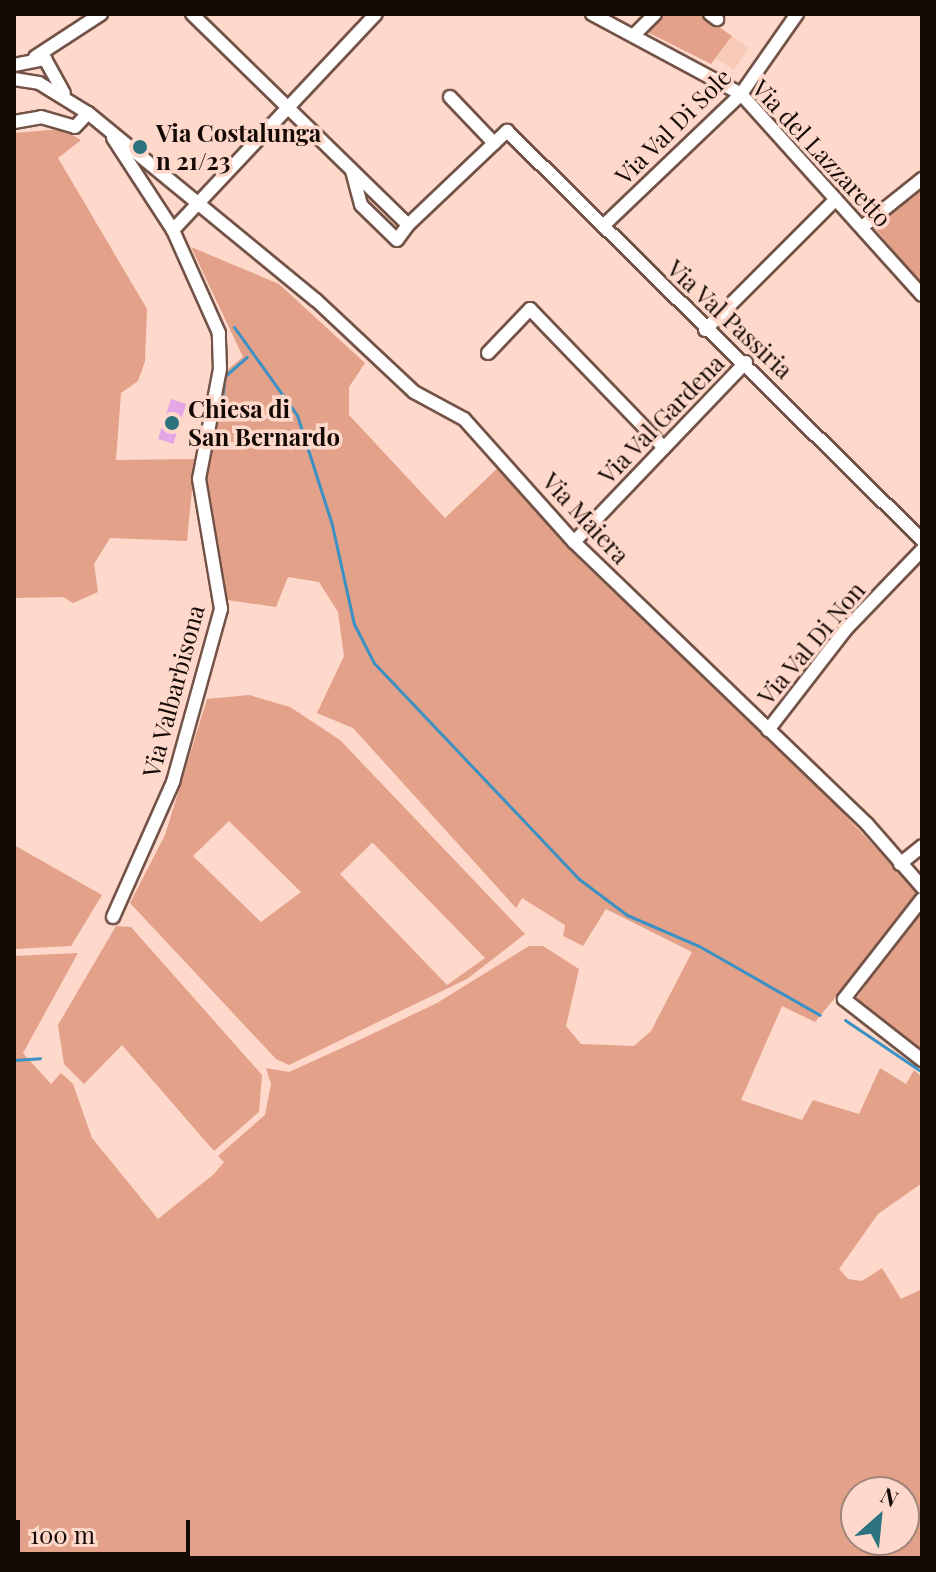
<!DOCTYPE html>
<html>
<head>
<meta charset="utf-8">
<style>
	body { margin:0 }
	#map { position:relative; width:936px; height:1572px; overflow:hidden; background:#fed8ca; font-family:"Playfair Display",serif }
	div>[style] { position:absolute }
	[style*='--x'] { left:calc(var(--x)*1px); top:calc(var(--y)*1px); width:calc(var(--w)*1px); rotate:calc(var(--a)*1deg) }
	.built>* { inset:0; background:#f8cbb9; transform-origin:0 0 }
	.green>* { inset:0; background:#e2a188 }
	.stream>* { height:3px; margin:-1.5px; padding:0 1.5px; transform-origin:1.5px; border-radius:1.5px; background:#3b91c3 }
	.building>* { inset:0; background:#e5a6e5; transform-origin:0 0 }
	.roads { filter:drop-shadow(2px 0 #735347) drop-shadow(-2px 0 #735347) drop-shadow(0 2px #735347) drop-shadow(0 -2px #735347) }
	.street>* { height:12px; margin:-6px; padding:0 6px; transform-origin:6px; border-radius:6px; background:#fff }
	.dots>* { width:22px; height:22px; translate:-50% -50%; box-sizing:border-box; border:4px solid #fed8ca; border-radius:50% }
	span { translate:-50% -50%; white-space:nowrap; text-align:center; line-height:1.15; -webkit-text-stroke:7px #fed8ca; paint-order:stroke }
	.street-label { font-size:24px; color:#150905 }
	.poi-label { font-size:24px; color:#150905; font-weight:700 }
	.left { translate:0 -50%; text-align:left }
	.frame { position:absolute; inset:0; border:16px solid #150905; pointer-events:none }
	.north { position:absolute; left:840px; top:1476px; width:80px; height:80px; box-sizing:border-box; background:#fed8ca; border:2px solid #a1857b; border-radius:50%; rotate:27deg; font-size:22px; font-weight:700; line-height:32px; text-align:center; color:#150905 }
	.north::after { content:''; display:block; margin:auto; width:28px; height:36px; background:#2c727f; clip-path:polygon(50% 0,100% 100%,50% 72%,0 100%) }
	.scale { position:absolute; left:16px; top:1520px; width:174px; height:36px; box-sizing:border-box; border:4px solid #150905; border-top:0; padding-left:10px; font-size:24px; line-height:28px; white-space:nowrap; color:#150905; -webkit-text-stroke:6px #fed8ca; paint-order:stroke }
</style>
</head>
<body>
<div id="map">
	<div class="built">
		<i style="left:732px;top:36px;width:21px;height:27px;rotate:35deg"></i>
	</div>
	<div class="green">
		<i style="clip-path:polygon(664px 14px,700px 14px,732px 36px,711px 64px,647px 32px)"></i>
		<i style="clip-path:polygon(62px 129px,81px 140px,58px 158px,147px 309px,145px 361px,138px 381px,121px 393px,116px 460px,195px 459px,187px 541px,110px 538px,94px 564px,98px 592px,73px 603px,63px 597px,14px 598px,14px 133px)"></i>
		<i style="clip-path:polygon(922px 186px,922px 285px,872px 225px)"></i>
		<i style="clip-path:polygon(evenodd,191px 247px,279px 284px,365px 363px,349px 387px,349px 415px,445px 518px,501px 465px,583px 563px,800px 767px,920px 895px,815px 1022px,782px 1006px,741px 1100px,802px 1120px,813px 1100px,859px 1114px,880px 1068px,906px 1084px,914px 1070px,922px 1077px,922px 1183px,878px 1214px,839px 1269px,848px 1279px,862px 1281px,882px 1268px,901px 1299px,922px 1289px,922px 1558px,14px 1558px,14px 956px,78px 953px,23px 1053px,51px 1084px,61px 1073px,73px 1084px,92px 1138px,158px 1219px,214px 1174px,224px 1162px,218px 1156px,265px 1115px,271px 1084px,266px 1068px,289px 1072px,353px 1043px,437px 1003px,529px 946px,543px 946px,579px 969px,566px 1026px,581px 1044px,634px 1046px,651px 1031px,692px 952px,606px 909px,583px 946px,563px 936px,565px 925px,522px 898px,516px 908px,353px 728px,317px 713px,344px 656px,338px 612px,319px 582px,288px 577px,276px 607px,227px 600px,205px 481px,225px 372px,243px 357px,191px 247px,856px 1492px,904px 1492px,904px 1540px,856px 1540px,856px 1492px)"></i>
		<i style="clip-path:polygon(evenodd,249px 695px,290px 707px,340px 740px,525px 934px,467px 979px,289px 1065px,276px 1059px,130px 903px,165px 835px,207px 699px,249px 695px,229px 821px,301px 892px,261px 922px,193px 856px,229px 821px,249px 695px,372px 843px,373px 843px,485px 958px,447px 985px,340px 874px,372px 843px)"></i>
		<i style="clip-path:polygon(14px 845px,102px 895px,71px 946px,14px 949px)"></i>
		<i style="clip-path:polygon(922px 906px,922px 1053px,856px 999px)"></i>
		<i style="clip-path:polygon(116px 926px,131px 927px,262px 1075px,259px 1112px,214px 1151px,122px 1045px,84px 1084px,64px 1064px,58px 1025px)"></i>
	</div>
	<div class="stream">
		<i style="--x:234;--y:327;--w:108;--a:54.4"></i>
		<i style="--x:297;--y:415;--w:115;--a:72.3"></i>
		<i style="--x:332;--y:525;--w:101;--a:77.5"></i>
		<i style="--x:354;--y:624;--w:44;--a:62.9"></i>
		<i style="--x:374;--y:663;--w:298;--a:46.5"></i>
		<i style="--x:579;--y:879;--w:60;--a:36.9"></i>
		<i style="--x:627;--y:915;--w:78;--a:23.3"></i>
		<i style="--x:699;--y:946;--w:139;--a:29.7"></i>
		<i style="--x:222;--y:399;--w:23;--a:-83"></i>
		<i style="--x:225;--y:376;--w:29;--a:-41"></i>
		<i style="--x:845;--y:1020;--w:93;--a:34"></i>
		<i style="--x:14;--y:1060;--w:26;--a:-4"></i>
	</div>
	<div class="building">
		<i style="left:171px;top:399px;width:16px;height:42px;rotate:18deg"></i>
	</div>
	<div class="roads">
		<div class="street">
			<i style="--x:192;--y:14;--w:302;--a:44.3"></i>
			<i style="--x:408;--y:225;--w:137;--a:-43.5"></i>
			<i style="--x:507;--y:131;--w:583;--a:44.58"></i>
			<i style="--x:592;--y:14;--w:169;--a:28.2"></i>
			<i style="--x:741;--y:94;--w:270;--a:48"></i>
			<i style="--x:710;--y:14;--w:9;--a:36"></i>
			<i style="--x:635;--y:34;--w:28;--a:-45"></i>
			<i style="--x:35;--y:57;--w:79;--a:-33.1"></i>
			<i style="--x:14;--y:65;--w:32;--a:-11"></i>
			<i style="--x:45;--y:59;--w:39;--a:61"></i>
			<i style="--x:14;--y:79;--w:25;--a:9"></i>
			<i style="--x:39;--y:83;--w:57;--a:31.5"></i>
			<i style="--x:88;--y:113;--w:295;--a:39.4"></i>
			<i style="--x:316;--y:300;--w:134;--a:43.2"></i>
			<i style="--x:414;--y:392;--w:57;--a:28.4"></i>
			<i style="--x:464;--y:419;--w:165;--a:48.2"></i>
			<i style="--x:574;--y:542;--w:407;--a:43.9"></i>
			<i style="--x:867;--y:824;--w:84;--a:48.9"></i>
			<i style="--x:450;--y:97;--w:64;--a:46.3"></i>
			<i style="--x:14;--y:122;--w:27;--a:-10"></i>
			<i style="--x:41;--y:117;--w:35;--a:16"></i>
			<i style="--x:75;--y:127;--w:19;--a:-47"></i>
			<i style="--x:113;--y:138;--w:110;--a:56.9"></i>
			<i style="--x:352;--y:171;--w:35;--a:75"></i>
			<i style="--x:361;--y:205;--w:50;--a:44.2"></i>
			<i style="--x:397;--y:240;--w:19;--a:-54"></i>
			<i style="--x:603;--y:226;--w:191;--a:-43.7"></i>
			<i style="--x:741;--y:94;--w:98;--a:-55"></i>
			<i style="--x:862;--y:227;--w:77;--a:-38.7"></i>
			<i style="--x:705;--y:330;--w:185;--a:-45"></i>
			<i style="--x:488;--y:353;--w:61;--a:-46.3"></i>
			<i style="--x:530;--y:309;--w:193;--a:46"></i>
			<i style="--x:574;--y:542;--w:249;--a:-46.3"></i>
			<i style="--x:768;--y:730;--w:128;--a:-52.3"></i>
			<i style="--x:846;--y:629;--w:110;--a:-46.1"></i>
			<i style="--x:900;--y:864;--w:28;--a:-39"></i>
			<i style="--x:922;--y:899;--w:127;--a:128"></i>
			<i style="--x:844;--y:999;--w:99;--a:38"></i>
			<i style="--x:113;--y:917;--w:148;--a:-66"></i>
			<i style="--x:173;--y:782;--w:180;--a:-74.5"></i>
			<i style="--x:221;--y:609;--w:132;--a:-99.6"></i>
			<i style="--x:199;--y:479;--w:112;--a:-79.2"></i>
			<i style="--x:220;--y:369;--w:36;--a:-92"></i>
			<i style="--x:219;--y:333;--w:113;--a:-114.1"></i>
			<i style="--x:173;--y:230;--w:296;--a:-46.8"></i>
		</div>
	</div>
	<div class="dots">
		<i style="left:140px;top:147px;background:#2c727f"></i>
		<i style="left:172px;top:423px;background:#2c727f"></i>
	</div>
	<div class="street-label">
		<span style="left:673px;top:126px;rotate:-45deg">Via Val Di Sole</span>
		<span style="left:822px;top:153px;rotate:47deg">Via del Lazzaretto</span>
		<span style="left:730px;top:319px;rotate:43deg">Via Val Passiria</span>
		<span style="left:661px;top:419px;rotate:-46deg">Via Val Gardena</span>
		<span style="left:586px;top:518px;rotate:47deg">Via Maiera</span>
		<span style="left:811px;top:643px;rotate:-50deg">Via Val Di Non</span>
		<span style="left:173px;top:691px;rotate:-75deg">Via Valbarbisona</span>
	</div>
	<div class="poi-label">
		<span class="left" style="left:156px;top:147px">Via Costalunga<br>n 21/23</span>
		<span class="left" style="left:188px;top:423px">Chiesa di<br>San Bernardo</span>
	</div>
	<div class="frame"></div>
	<div class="north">N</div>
	<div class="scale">100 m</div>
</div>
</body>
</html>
